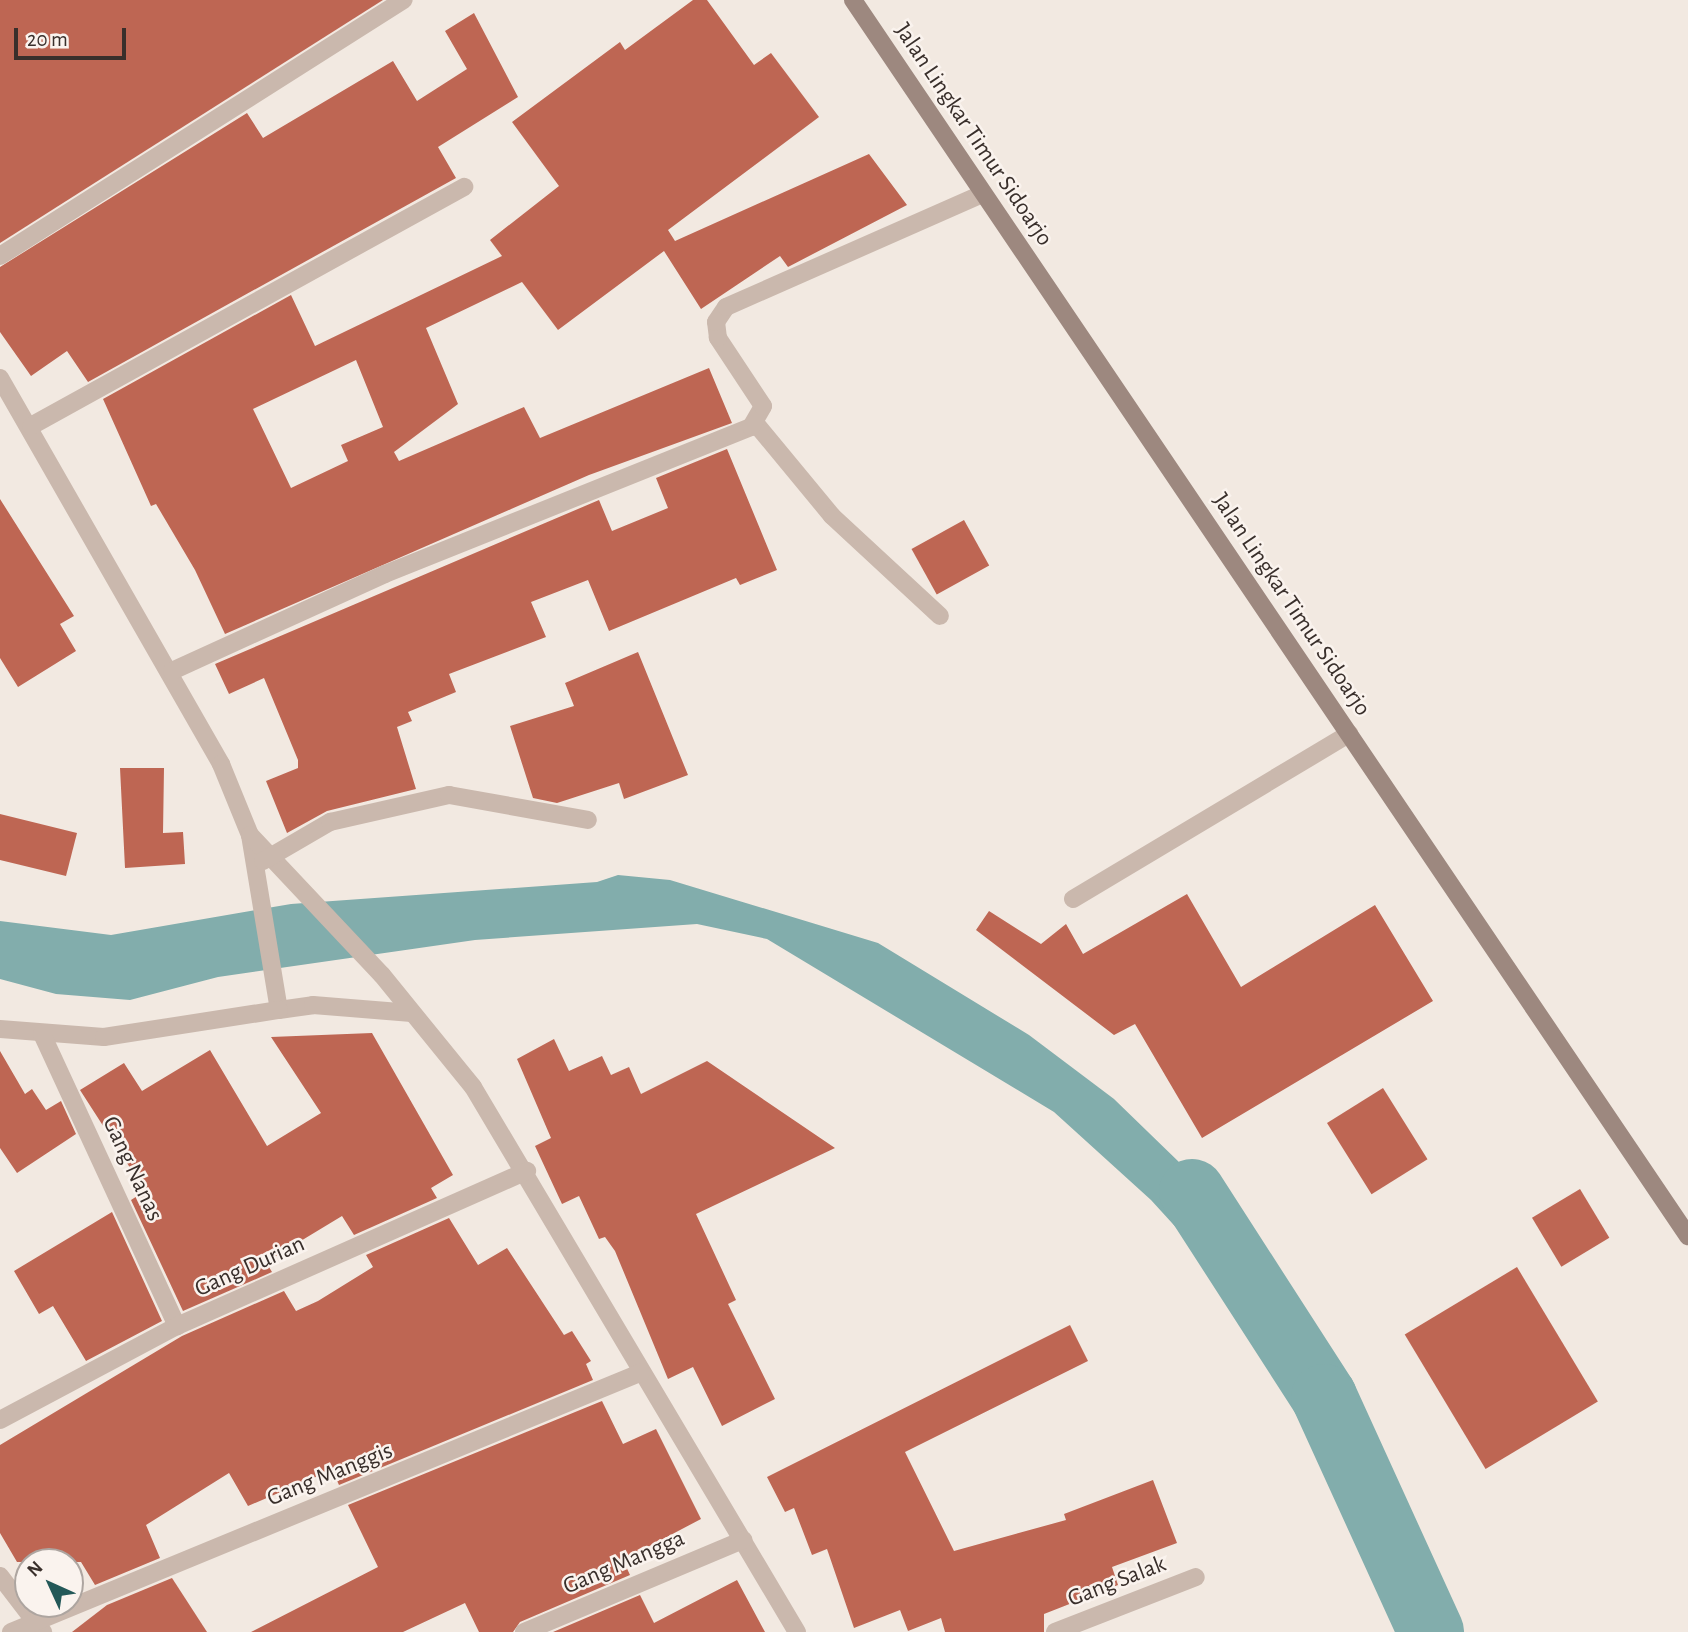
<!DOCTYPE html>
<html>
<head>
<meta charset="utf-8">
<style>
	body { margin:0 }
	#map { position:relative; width:1688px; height:1632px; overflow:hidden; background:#f2e9e1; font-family:"Alegreya Sans",sans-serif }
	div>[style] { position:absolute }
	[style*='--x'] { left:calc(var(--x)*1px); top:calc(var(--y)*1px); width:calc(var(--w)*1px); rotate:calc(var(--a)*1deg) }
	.water>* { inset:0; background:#82adac }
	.river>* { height:66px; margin:-33px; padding:0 33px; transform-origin:33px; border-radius:33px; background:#82adac }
	.building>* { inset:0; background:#be6653; transform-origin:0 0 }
	.service>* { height:18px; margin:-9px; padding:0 9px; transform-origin:9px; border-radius:9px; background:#cab8ad }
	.minor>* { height:18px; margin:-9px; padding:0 9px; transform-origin:9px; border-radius:9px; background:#cab8ad }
	.secondary>* { height:18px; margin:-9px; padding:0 9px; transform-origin:9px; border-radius:9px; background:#9d887f }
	span { translate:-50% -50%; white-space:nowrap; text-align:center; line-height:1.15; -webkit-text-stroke:5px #faf3ee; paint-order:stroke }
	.street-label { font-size:24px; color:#392f2b }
	.north { position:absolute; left:14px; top:1548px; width:70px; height:70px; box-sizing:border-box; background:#faf3ee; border:2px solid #ada5a0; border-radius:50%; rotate:315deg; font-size:19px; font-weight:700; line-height:28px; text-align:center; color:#392f2b }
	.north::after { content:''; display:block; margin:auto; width:24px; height:32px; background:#235858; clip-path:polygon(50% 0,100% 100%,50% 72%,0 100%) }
	.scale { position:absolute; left:14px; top:28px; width:112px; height:32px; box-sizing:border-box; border:4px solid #392f2b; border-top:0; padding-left:9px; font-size:21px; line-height:24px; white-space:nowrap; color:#392f2b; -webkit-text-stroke:5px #faf3ee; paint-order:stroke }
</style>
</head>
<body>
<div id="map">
	<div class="water">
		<i style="clip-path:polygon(618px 875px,670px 880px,878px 943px,1029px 1035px,1114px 1099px,1214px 1196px,1262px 1257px,1224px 1280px,1151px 1200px,1054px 1112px,767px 939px,697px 924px,475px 940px,218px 977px,130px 1000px,56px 994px,0 979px,0 921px,111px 935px,291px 904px,597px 882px)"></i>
	</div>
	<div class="river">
		<i style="--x:1192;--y:1192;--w:244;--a:57.2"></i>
		<i style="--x:1324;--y:1397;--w:258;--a:65.5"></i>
	</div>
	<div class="building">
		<i style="clip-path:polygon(0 0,383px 0,0 243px)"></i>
		<i style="clip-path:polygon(evenodd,693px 0,707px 0,754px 65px,771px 53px,819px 117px,668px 230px,675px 241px,869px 154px,907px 205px,788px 267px,780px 256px,701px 309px,664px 251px,558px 330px,522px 282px,426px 328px,458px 404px,394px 452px,399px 461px,524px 407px,540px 438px,709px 368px,732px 423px,589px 475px,225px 634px,195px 570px,156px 504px,151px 506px,103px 399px,291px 295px,315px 346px,502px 256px,490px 240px,559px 186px,512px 122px,620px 42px,625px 50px,693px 0,356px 360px,383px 427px,341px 445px,348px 461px,291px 488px,253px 409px,356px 360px)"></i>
		<i style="clip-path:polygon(474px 13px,518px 97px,438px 147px,456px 178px,88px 382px,67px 351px,31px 376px,0 332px,0 267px,247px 113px,263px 138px,393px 61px,417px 101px,467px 69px,445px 31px)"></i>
		<i style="clip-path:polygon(727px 449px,777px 570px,740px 585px,736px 578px,609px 631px,588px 580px,531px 602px,546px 637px,449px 674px,456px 692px,408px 712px,412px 721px,397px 727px,416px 789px,327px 811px,287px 833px,266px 781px,298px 768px,298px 760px,264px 678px,229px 694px,215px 664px,599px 500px,612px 531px,668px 508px,656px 478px)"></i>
		<i style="clip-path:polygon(0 499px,74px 616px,60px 624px,76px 651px,18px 687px,0 658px)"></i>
		<i style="left:964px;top:520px;width:52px;height:60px;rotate:61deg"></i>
		<i style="clip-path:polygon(638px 652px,688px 775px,624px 799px,619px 783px,557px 803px,533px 798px,510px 726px,574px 706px,565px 683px)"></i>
		<i style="clip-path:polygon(120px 768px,164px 768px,163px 833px,183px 832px,185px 864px,125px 868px)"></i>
		<i style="clip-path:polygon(0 814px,77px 833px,66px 876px,0 860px)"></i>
		<i style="clip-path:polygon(1187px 894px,1241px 987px,1375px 905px,1433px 1001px,1202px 1138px,1135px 1024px,1114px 1035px,976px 930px,989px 911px,1041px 944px,1066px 924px,1083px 954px)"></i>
		<i style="clip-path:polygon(372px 1033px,453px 1175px,431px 1188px,437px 1198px,354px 1235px,342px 1216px,266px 1262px,272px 1272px,183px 1311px,131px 1200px,145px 1191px,80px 1090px,124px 1063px,142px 1091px,210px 1050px,267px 1146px,321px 1113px,271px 1037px)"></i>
		<i style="clip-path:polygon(554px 1039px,569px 1071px,602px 1056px,611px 1075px,629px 1067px,641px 1094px,707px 1061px,835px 1148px,696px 1214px,736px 1300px,728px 1304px,775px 1399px,722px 1426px,693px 1367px,668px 1379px,615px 1251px,605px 1237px,599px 1239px,579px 1196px,562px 1204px,535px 1146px,551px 1138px,517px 1059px)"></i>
		<i style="clip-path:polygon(0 1051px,25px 1094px,32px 1089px,46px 1110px,61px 1101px,76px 1134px,17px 1173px,0 1148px)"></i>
		<i style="left:1383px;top:1088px;width:84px;height:66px;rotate:58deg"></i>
		<i style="left:1580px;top:1189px;width:57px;height:56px;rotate:59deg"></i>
		<i style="clip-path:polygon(112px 1212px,162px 1321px,86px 1361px,53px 1306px,39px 1314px,14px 1271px)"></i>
		<i style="clip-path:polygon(449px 1218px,478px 1265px,507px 1248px,564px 1335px,572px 1331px,591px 1361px,586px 1364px,593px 1380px,339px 1485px,332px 1470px,248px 1506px,229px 1473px,146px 1525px,160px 1558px,95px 1585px,81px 1562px,17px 1562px,0 1533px,0 1445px,182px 1336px,284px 1291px,296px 1311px,318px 1301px,373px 1267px,366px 1255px)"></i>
		<i style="left:1517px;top:1267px;width:157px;height:131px;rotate:59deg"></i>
		<i style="clip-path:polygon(1070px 1325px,1088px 1361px,905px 1452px,954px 1551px,1066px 1520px,1064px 1514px,1153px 1480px,1177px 1543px,1112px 1567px,1118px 1585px,1044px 1614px,1044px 1632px,945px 1632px,941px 1618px,908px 1631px,900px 1610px,854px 1628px,827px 1549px,812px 1555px,794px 1508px,785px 1512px,767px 1477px)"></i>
		<i style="clip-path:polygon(602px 1401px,623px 1444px,656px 1429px,701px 1519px,623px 1560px,630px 1575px,520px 1622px,513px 1632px,479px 1632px,465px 1603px,403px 1632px,251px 1632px,378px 1567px,348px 1505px)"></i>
		<i style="clip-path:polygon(172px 1578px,207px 1632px,72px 1632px,107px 1605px)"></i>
		<i style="clip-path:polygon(737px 1580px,765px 1632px,553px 1632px,640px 1595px,654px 1623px)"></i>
	</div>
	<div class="service">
		<i style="--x:756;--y:424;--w:119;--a:50.4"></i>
		<i style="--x:832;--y:516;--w:147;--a:42.8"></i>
		<i style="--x:1073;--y:899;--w:322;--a:-30.9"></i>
	</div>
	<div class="minor">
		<i style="--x:0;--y:256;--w:478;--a:-32.4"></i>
		<i style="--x:0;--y:378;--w:445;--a:60.2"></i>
		<i style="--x:221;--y:764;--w:77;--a:67.8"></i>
		<i style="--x:250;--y:835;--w:177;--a:80.6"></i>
		<i style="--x:279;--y:1010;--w:34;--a:-8"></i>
		<i style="--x:313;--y:1005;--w:99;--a:4.6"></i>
		<i style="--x:31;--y:426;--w:495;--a:-28.9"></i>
		<i style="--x:172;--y:671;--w:234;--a:-24.5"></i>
		<i style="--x:385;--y:574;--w:394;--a:-21.9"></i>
		<i style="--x:751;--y:427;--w:24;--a:-60"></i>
		<i style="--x:763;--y:406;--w:82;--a:-123.5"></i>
		<i style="--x:718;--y:338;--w:16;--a:-97"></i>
		<i style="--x:716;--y:322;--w:18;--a:-56"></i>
		<i style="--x:726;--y:307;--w:280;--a:-23.8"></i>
		<i style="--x:250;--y:835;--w:192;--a:46.7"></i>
		<i style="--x:382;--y:975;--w:144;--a:50.9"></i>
		<i style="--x:473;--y:1087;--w:634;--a:59.27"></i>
		<i style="--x:263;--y:861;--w:78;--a:-30.2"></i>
		<i style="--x:330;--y:822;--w:122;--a:-12.8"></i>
		<i style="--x:449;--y:795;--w:141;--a:10.2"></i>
		<i style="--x:0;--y:1029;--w:104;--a:4.4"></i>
		<i style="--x:104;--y:1037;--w:177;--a:-8.8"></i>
		<i style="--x:42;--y:1034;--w:322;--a:65.2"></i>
		<i style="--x:0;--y:1420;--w:200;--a:-28"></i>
		<i style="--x:177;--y:1326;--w:383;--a:-23.9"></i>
		<i style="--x:0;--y:1576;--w:71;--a:52.5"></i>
		<i style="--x:11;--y:1632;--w:682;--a:-22.39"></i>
		<i style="--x:524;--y:1632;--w:238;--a:-22.8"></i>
		<i style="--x:1055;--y:1632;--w:151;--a:-21.3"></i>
	</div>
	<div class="secondary">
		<i style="--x:853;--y:0;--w:1492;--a:55.96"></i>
	</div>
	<div class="street-label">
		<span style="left:973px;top:135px;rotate:56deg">Jalan Lingkar Timur Sidoarjo</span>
		<span style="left:1291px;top:605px;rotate:56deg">Jalan Lingkar Timur Sidoarjo</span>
		<span style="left:132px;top:1169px;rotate:65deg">Gang Nanas</span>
		<span style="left:250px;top:1267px;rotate:-24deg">Gang Durian</span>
		<span style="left:330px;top:1475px;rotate:-22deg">Gang Manggis</span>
		<span style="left:624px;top:1563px;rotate:-23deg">Gang Mangga</span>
		<span style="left:1117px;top:1582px;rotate:-21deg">Gang Salak</span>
	</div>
	<div class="north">N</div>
	<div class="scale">20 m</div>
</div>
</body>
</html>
